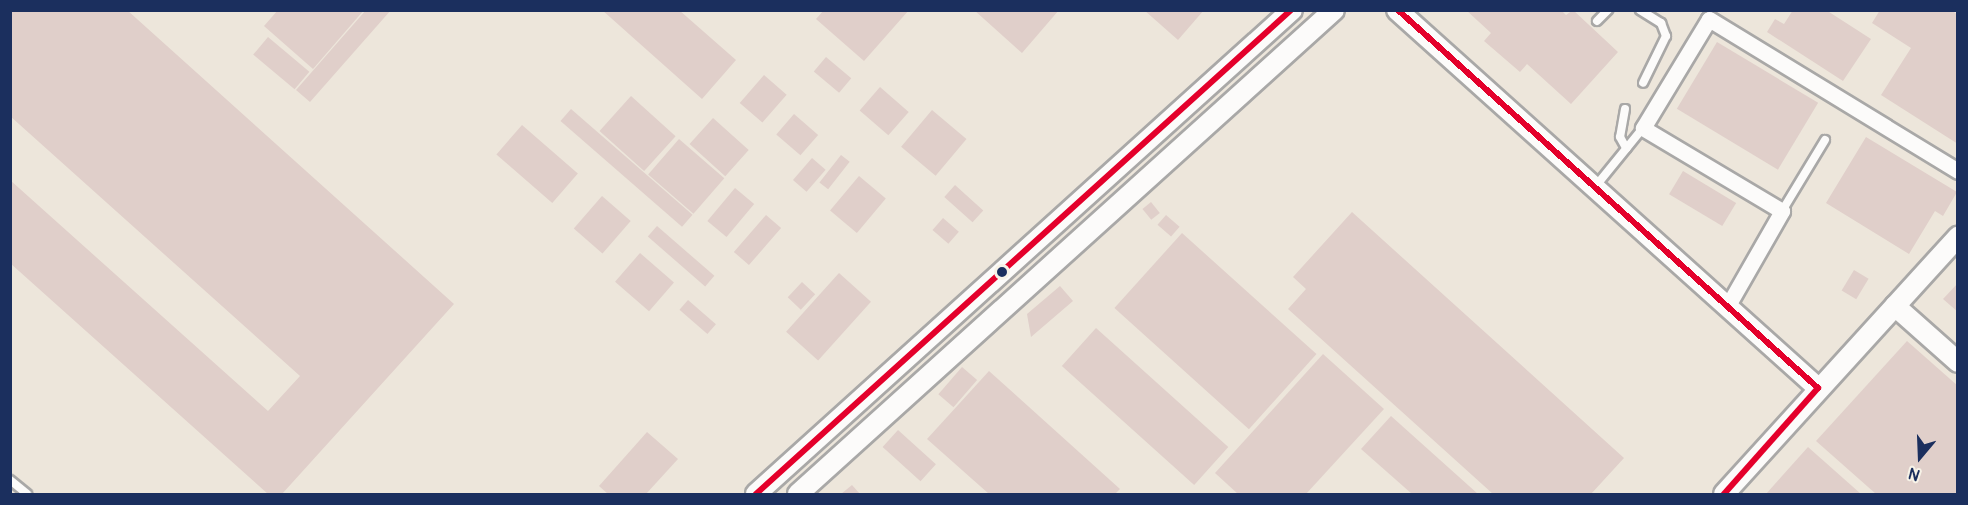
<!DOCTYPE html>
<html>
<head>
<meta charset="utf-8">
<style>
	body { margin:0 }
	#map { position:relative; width:1968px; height:505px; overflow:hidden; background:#ede6db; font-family:Pangolin,sans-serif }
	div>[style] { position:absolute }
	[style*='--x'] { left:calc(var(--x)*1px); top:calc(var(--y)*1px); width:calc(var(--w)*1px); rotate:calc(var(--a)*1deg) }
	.building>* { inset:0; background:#e0cfca; transform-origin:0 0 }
	.roads { filter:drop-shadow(2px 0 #a9a8a7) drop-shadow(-2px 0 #a9a8a7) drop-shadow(0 2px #a9a8a7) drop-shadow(0 -2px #a9a8a7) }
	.service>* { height:8px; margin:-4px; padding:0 4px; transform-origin:4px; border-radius:4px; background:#fcfbfa }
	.minor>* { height:15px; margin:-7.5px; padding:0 7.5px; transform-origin:7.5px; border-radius:7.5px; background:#fcfbfa }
	.tertiary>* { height:20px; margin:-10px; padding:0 10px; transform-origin:10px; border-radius:10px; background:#fcfbfa }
	.bus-1>* { height:6px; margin:-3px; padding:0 3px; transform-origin:3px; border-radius:3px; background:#e4002b }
	.dots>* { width:16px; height:16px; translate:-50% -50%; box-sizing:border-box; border:3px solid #f7f3e8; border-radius:50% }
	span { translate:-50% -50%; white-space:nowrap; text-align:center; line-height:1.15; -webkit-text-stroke:6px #f7f3e8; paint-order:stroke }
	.frame { position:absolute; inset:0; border:12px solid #1b2f5e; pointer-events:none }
	.north { position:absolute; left:1890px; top:427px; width:60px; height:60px; -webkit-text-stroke:4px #f7f3e8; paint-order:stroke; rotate:199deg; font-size:16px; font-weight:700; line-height:24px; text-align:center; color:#1b2f5e }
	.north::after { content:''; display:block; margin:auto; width:21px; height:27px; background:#1b2f5e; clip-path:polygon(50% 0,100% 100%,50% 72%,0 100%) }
</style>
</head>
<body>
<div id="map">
	<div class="building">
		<i style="clip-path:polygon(10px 10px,127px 10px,454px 304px,282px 494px,268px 494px,10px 263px,10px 180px,268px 411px,300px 376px,10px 116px)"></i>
		<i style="clip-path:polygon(278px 10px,364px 10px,313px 69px,264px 26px)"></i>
		<i style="clip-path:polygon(366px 10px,391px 10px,310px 102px,296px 90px)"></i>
		<i style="clip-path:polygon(602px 10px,679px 10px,736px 60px,702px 99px)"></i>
		<i style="clip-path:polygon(824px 10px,909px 10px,864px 61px,816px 19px)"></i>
		<i style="clip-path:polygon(974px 10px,1059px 10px,1022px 53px)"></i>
		<i style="clip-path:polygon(1144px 10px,1204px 10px,1178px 40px)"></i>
		<i style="clip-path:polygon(1466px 10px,1561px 10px,1566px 15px,1573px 10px,1618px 52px,1571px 104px,1527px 64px,1520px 72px,1484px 41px,1491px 33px)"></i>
		<i style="clip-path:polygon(1793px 10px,1826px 10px,1871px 39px,1843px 81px,1767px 32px,1775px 19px,1784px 24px)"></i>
		<i style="clip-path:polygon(1880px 10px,1951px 10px,1958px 15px,1958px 144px,1881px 95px,1911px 48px,1872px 23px)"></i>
		<i style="left:268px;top:37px;width:54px;height:23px;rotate:40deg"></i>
		<i style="left:1717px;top:42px;width:118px;height:78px;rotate:31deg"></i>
		<i style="left:826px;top:57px;width:33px;height:19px;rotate:40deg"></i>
		<i style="left:764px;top:75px;width:30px;height:37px;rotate:41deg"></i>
		<i style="left:880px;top:87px;width:38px;height:31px;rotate:41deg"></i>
		<i style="left:631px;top:96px;width:60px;height:47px;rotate:42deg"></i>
		<i style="left:571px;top:109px;width:161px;height:16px;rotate:41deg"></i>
		<i style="left:932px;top:110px;width:45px;height:48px;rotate:40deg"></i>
		<i style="left:794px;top:114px;width:32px;height:27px;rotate:41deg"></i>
		<i style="left:713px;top:118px;width:48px;height:35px;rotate:42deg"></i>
		<i style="left:522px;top:125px;width:74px;height:39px;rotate:41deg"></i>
		<i style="clip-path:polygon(1866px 137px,1957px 192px,1943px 216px,1935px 211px,1909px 254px,1826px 203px)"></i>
		<i style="left:679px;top:139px;width:60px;height:47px;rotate:41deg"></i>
		<i style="left:841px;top:155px;width:11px;height:35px;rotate:38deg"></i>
		<i style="left:812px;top:158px;width:18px;height:29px;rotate:41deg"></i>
		<i style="left:1683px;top:171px;width:62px;height:27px;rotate:31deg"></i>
		<i style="left:859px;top:176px;width:35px;height:45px;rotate:40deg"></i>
		<i style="left:955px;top:185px;width:38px;height:16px;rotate:42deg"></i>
		<i style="left:735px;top:188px;width:25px;height:43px;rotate:40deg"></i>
		<i style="left:602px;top:196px;width:38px;height:43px;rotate:41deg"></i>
		<i style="left:1151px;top:202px;width:14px;height:11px;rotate:51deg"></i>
		<i style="clip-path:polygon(1352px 212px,1624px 458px,1591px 494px,1493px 494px,1288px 309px,1306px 289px,1293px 277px)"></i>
		<i style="left:766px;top:215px;width:20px;height:49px;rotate:41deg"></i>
		<i style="left:1166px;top:215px;width:18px;height:13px;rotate:41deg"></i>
		<i style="left:943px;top:218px;width:21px;height:16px;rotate:41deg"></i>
		<i style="left:657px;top:226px;width:76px;height:14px;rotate:41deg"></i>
		<i style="left:1182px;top:233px;width:181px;height:101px;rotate:42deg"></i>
		<i style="left:640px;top:253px;width:45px;height:38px;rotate:41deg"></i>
		<i style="left:1854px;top:270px;width:17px;height:24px;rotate:31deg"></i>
		<i style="left:839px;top:273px;width:43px;height:79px;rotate:42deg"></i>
		<i style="left:802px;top:282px;width:18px;height:21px;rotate:43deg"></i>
		<i style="clip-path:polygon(1958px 283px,1958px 312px,1943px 299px)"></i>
		<i style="clip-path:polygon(1060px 286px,1073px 301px,1031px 337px,1027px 314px)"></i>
		<i style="left:688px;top:300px;width:37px;height:13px;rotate:41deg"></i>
		<i style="left:1096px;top:328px;width:178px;height:51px;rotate:42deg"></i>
		<i style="clip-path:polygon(1907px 341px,1958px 386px,1958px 494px,1876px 494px,1816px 441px)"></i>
		<i style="clip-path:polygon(1323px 354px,1384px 409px,1306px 494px,1238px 494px,1215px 473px)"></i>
		<i style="left:962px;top:367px;width:20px;height:36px;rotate:41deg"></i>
		<i style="clip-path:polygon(989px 371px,1120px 489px,1115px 494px,989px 494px,927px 439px)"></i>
		<i style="clip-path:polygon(1391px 416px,1478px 494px,1412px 494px,1361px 449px)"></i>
		<i style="left:898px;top:430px;width:51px;height:23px;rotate:42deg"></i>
		<i style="clip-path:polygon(647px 432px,678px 459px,646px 494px,608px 494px,599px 486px)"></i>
		<i style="clip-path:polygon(1808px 447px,1861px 494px,1766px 494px)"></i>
		<i style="clip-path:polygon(852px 485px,860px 494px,841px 494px)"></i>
	</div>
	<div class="roads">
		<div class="service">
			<i style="--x:1640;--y:10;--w:25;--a:32"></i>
			<i style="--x:1661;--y:23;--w:14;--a:69"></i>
			<i style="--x:1666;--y:36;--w:52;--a:116.1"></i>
			<i style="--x:1597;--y:21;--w:16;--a:-45"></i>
			<i style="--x:1625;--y:109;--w:28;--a:100"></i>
			<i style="--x:1620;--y:137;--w:13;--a:61"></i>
			<i style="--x:1595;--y:187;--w:76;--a:-50.9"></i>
			<i style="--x:1782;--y:211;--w:83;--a:-58.8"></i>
			<i style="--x:10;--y:480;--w:22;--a:39"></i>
		</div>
		<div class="minor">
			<i style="--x:1727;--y:307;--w:111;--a:-60.2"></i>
			<i style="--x:1782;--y:211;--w:162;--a:-149.2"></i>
			<i style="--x:1643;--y:128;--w:127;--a:-58.8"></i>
			<i style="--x:1709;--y:19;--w:292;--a:31.4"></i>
		</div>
		<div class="tertiary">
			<i style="--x:1397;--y:10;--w:566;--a:41.92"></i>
			<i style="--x:1895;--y:306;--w:84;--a:41.6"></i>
			<i style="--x:756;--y:494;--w:722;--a:-42.08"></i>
			<i style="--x:798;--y:494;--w:722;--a:-42.08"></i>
			<i style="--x:1724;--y:494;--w:348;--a:-47.7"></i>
		</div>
	</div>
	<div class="bus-1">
		<i style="--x:1398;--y:10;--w:565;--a:41.99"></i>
		<i style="--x:1818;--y:388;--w:142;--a:131.6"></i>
		<i style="--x:756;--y:494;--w:721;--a:-42.13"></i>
	</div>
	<div class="dots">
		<i style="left:1002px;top:272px;background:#1b2f5e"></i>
	</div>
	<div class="frame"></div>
	<div class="north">N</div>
</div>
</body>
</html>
